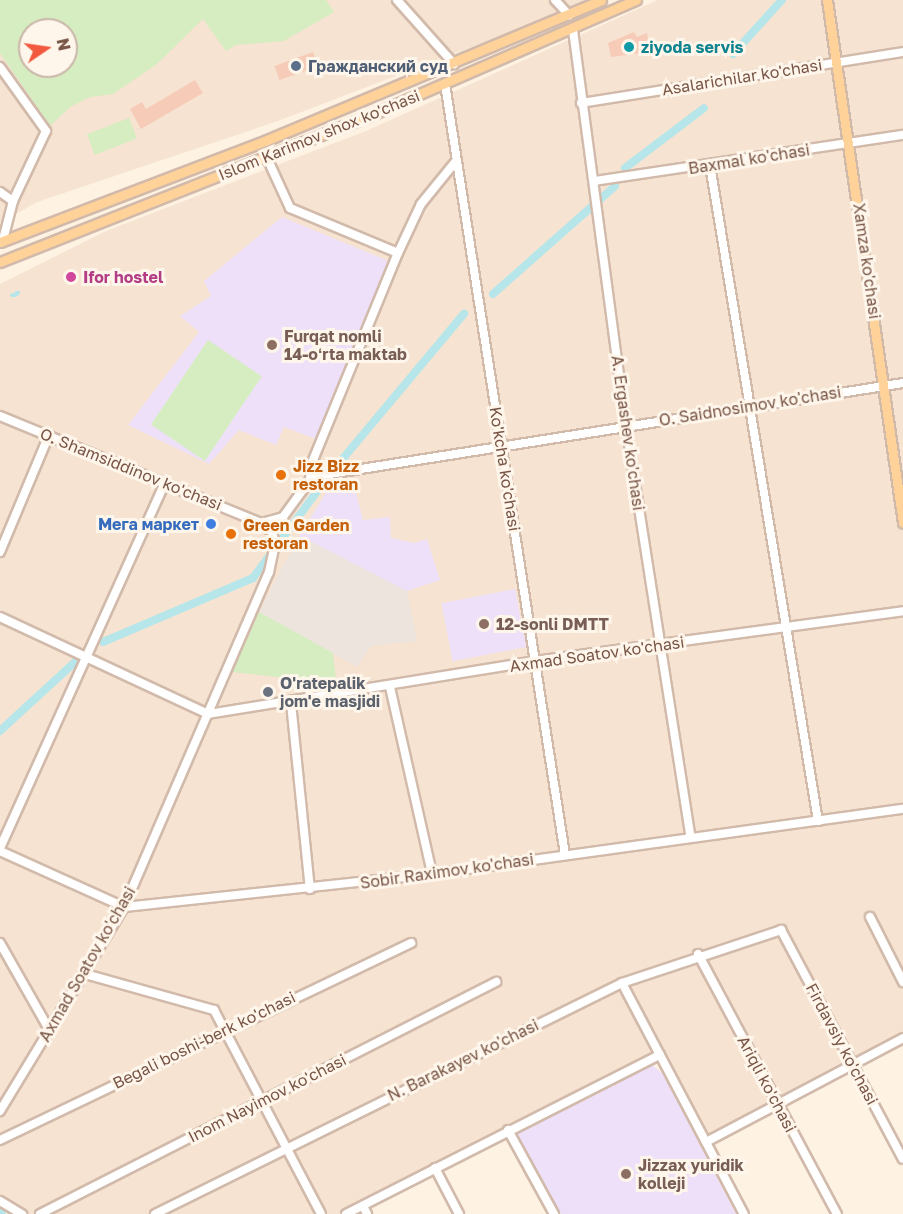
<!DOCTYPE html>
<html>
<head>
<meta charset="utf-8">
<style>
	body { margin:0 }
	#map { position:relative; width:903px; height:1214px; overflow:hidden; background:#fef2e3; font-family:"Golos Text",sans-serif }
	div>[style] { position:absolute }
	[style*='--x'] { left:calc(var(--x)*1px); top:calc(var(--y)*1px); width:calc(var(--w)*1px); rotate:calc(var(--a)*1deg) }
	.residential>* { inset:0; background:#f6e3d1 }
	.industrial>* { inset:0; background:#ede4de }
	.education>* { inset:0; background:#efe0fa; transform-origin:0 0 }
	.green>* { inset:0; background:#d5edc0; transform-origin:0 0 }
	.stream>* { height:2px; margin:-1px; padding:0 1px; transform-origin:1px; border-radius:1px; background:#b6e6e9 }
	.canal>* { height:8px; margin:-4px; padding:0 4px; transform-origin:4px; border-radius:4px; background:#b6e6e9 }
	.building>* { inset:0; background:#f6ccb8; transform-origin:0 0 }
	.roads { filter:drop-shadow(2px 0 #d2baab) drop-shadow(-2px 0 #d2baab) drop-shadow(0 2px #d2baab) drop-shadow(0 -2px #d2baab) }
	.minor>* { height:8px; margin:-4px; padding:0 4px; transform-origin:4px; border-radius:4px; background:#fff }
	.major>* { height:9px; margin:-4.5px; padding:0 4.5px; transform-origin:4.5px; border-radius:4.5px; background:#ffd299 }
	.dots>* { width:16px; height:16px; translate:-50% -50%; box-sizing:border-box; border:3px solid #fff6eb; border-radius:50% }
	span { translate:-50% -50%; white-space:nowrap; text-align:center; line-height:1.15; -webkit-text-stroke:6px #fff6eb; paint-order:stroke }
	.culture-label { font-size:16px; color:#0d838f; font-weight:700 }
	.left { translate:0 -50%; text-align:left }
	.service-label { font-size:16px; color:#4e5e75; font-weight:700 }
	.street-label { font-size:16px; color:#785546 }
	.hotel-label { font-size:16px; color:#b23c85; font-weight:700 }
	.education-label { font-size:16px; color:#785e54; font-weight:700 }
	.food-label { font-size:16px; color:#c56008; font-weight:700 }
	.shop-label { font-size:16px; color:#366cbe; font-weight:700 }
	.right { translate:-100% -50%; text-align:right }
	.worship-label { font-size:16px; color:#5b616d; font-weight:700 }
	.north { position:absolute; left:18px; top:18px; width:60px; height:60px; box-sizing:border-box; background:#fff6eb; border:2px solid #c9b6a9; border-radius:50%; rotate:77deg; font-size:16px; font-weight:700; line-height:24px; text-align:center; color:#785546 }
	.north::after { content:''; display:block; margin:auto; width:21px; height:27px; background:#f2593e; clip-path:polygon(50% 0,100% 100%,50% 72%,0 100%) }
</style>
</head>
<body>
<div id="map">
	<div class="residential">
		<i style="clip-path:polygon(evenodd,0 0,594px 0,278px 121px,37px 202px,0 223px,0 0,30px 30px,66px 30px,66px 66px,30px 66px,30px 30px)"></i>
		<i style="clip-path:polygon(658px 0,903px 0,903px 1046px,708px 1135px,660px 1051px,338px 1214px,26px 1214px,0 1197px,0 284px,106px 231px,366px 131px)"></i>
	</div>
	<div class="industrial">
		<i style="clip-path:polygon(308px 540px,407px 591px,417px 641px,371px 646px,357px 667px,259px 612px,296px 541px,302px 546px)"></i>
	</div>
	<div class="education">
		<i style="clip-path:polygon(282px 217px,391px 262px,316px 439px,284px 427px,276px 445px,239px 430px,209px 464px,128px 425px,199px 332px,180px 316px,211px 296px,204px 281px)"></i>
		<i style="clip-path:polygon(353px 482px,363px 520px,390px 517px,391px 538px,414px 543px,427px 539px,440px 580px,407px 591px,308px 540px,302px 546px,296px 541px,329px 488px)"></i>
		<i style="left:515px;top:589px;width:59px;height:75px;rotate:79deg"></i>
		<i style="clip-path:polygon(651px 1064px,663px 1074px,736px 1214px,561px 1214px,513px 1134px)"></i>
	</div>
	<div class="green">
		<i style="clip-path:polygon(evenodd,0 0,326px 0,334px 12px,284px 41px,236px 45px,226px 51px,203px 19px,157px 64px,113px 94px,90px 97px,70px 107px,50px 126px,0 53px,0 0,30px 30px,66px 30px,66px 66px,30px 66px,30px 30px)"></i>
		<i style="left:129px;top:118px;width:22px;height:45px;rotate:69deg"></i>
		<i style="left:208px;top:340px;width:65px;height:102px;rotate:34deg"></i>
		<i style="clip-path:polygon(259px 612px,333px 653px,336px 681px,289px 689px,287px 678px,232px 672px)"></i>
	</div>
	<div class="stream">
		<i style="--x:16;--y:292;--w:3;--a:0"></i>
		<i style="--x:19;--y:292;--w:1;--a:90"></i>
		<i style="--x:19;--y:293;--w:3;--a:135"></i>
		<i style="--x:17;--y:295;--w:3;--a:-108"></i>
		<i style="--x:16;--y:293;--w:2;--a:63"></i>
		<i style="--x:17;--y:295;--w:2;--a:153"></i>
		<i style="--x:15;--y:296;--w:2;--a:-117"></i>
		<i style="--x:14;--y:294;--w:2;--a:-27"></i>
		<i style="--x:13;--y:294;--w:2;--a:63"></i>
		<i style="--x:14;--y:296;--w:2;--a:180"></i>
		<i style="--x:12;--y:296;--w:1;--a:-135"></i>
		<i style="--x:11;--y:295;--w:2;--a:-27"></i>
	</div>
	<div class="canal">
		<i style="--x:733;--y:54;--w:73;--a:-47.8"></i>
		<i style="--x:625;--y:168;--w:99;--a:-37.2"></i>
		<i style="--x:493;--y:294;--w:163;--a:-41.5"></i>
		<i style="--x:103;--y:642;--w:163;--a:-23.1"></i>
		<i style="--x:253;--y:578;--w:129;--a:-53.5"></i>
		<i style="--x:330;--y:474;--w:209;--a:-50.1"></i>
		<i style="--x:0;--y:731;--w:103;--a:-42.6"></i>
		<i style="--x:0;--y:1213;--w:2;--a:27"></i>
	</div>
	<div class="building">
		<i style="clip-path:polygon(634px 32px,637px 37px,647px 33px,650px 52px,611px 57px,608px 43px)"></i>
		<i style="left:313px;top:52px;width:15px;height:41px;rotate:70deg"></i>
		<i style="clip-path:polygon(195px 80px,203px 93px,141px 129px,130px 109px,142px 102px,146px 109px)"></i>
	</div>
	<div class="roads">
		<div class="minor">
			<i style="--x:397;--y:0;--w:86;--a:48.3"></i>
			<i style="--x:555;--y:0;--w:21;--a:47"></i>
			<i style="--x:573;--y:30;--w:399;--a:82.4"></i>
			<i style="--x:626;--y:425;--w:416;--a:81.1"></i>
			<i style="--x:0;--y:67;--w:79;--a:54.3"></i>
			<i style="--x:46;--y:131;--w:77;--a:115.2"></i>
			<i style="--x:13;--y:201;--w:40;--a:104.4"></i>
			<i style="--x:445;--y:84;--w:780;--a:81.15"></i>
			<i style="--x:581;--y:103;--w:326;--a:-9"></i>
			<i style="--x:267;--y:158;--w:55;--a:65.3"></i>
			<i style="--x:290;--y:208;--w:117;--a:22.6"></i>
			<i style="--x:710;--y:165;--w:665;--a:80.65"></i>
			<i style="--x:594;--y:181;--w:312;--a:-8.5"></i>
			<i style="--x:0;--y:192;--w:16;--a:35"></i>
			<i style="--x:0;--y:416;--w:282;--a:22.3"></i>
			<i style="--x:261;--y:523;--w:14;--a:39"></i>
			<i style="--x:272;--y:532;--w:12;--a:76"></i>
			<i style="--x:275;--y:544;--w:29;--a:102"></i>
			<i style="--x:269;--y:572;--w:365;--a:113.4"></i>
			<i style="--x:124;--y:907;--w:239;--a:121.3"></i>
			<i style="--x:310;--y:480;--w:15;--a:-86"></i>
			<i style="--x:311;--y:465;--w:229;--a:-67.7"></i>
			<i style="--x:398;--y:253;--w:54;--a:-64.9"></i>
			<i style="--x:421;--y:204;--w:55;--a:-50.9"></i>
			<i style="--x:261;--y:523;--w:23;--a:-15"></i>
			<i style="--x:283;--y:517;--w:46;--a:-53.9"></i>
			<i style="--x:310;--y:480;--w:14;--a:-21"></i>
			<i style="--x:323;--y:475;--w:587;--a:-9.01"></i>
			<i style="--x:0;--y:552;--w:127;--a:-67.3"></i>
			<i style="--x:0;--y:617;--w:230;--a:25"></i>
			<i style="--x:208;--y:714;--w:331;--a:-9.2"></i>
			<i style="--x:535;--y:661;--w:371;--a:-7.7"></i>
			<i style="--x:390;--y:687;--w:192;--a:77.3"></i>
			<i style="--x:291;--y:703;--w:187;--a:84.2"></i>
			<i style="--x:0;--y:848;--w:401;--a:-65.7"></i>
			<i style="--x:0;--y:851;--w:136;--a:24.3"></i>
			<i style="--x:124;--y:907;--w:310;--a:-6.1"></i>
			<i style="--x:432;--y:874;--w:475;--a:-7.9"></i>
			<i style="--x:870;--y:917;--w:73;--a:63.1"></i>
			<i style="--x:0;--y:943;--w:101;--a:60.4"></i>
			<i style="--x:698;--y:954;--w:295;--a:61.9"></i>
			<i style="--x:85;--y:974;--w:134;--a:15.6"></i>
			<i style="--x:214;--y:1010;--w:230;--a:62.3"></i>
			<i style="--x:622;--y:983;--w:261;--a:62.2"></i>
			<i style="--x:508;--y:1130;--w:96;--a:61.3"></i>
			<i style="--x:0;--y:1140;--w:456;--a:-25.6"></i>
			<i style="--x:706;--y:1142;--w:223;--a:-27.8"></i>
			<i style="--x:435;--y:1168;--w:52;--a:62.4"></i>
			<i style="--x:0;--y:1201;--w:26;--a:31"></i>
			<i style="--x:363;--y:1206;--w:9;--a:63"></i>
			<i style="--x:40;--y:1214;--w:512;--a:-26.97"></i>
			<i style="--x:155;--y:1214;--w:521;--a:-26.32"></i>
			<i style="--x:622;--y:983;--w:168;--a:-18.4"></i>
			<i style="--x:781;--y:930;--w:259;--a:62"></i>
			<i style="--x:346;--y:1214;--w:352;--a:-26.9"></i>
		</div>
		<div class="major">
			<i style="--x:827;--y:0;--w:528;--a:81.73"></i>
			<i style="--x:0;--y:242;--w:286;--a:-20.9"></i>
			<i style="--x:267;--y:140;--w:362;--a:-22.7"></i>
			<i style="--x:0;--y:262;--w:399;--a:-21.6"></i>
			<i style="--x:371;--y:115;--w:289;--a:-23.5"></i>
		</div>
	</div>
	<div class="dots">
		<i style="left:629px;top:47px;background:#0f9aa8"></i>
		<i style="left:296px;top:66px;background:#5c6f8a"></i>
		<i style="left:71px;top:277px;background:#d1479c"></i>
		<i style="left:272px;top:345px;background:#8d6e63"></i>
		<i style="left:281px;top:475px;background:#e8710a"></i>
		<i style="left:211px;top:524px;background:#3f7fe0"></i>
		<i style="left:231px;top:534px;background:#e8710a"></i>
		<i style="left:484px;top:624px;background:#8d6e63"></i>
		<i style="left:268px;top:692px;background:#6b7280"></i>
		<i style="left:626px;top:1174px;background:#8d6e63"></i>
	</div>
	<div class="culture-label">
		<span class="left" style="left:641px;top:47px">ziyoda servis</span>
	</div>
	<div class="service-label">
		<span class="left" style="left:308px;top:66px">Гражданский суд</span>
	</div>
	<div class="street-label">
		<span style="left:742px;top:77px;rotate:-9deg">Asalarichilar ko'chasi</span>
		<span style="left:319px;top:135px;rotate:-22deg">Islom Karimov shox ko'chasi</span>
		<span style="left:749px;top:159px;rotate:-9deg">Baxmal ko'chasi</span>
		<span style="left:867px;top:261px;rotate:82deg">Xamza ko'chasi</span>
		<span style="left:750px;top:406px;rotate:-9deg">O. Saidnosimov ko'chasi</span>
		<span style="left:628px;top:433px;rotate:82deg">A. Ergashev ko'chasi</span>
		<span style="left:131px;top:469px;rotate:22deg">O. Shamsiddinov ko'chasi</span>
		<span style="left:505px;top:469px;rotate:81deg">Ko'kcha ko'chasi</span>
		<span style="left:597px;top:654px;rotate:-8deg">Axmad Soatov ko'chasi</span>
		<span style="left:447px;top:871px;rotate:-8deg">Sobir Raximov ko'chasi</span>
		<span style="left:87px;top:964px;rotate:-60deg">Axmad Soatov ko'chasi</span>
		<span style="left:204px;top:1040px;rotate:-26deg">Begali boshi-berk ko'chasi</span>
		<span style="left:842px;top:1044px;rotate:62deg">Firdavsiy ko'chasi</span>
		<span style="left:463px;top:1060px;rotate:-26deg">N. Barakayev ko'chasi</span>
		<span style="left:767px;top:1084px;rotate:62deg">Ariqli ko'chasi</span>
		<span style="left:267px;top:1098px;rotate:-27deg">Inom Nayimov ko'chasi</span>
	</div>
	<div class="hotel-label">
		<span class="left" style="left:83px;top:277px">Ifor hostel</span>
	</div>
	<div class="education-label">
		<span class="left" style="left:284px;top:345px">Furqat nomli<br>14-oʻrta maktab</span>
		<span class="left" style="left:496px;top:624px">12-sonli DMTT</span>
		<span class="left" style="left:638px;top:1174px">Jizzax yuridik<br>kolleji</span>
	</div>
	<div class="food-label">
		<span class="left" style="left:293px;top:475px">Jizz Bizz<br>restoran</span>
		<span class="left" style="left:243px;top:534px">Green Garden<br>restoran</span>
	</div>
	<div class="shop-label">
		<span class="right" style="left:199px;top:524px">Мега маркет</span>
	</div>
	<div class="worship-label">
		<span class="left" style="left:280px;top:692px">O'ratepalik<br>jom'e masjidi</span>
	</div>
	<div class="north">N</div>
</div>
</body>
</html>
